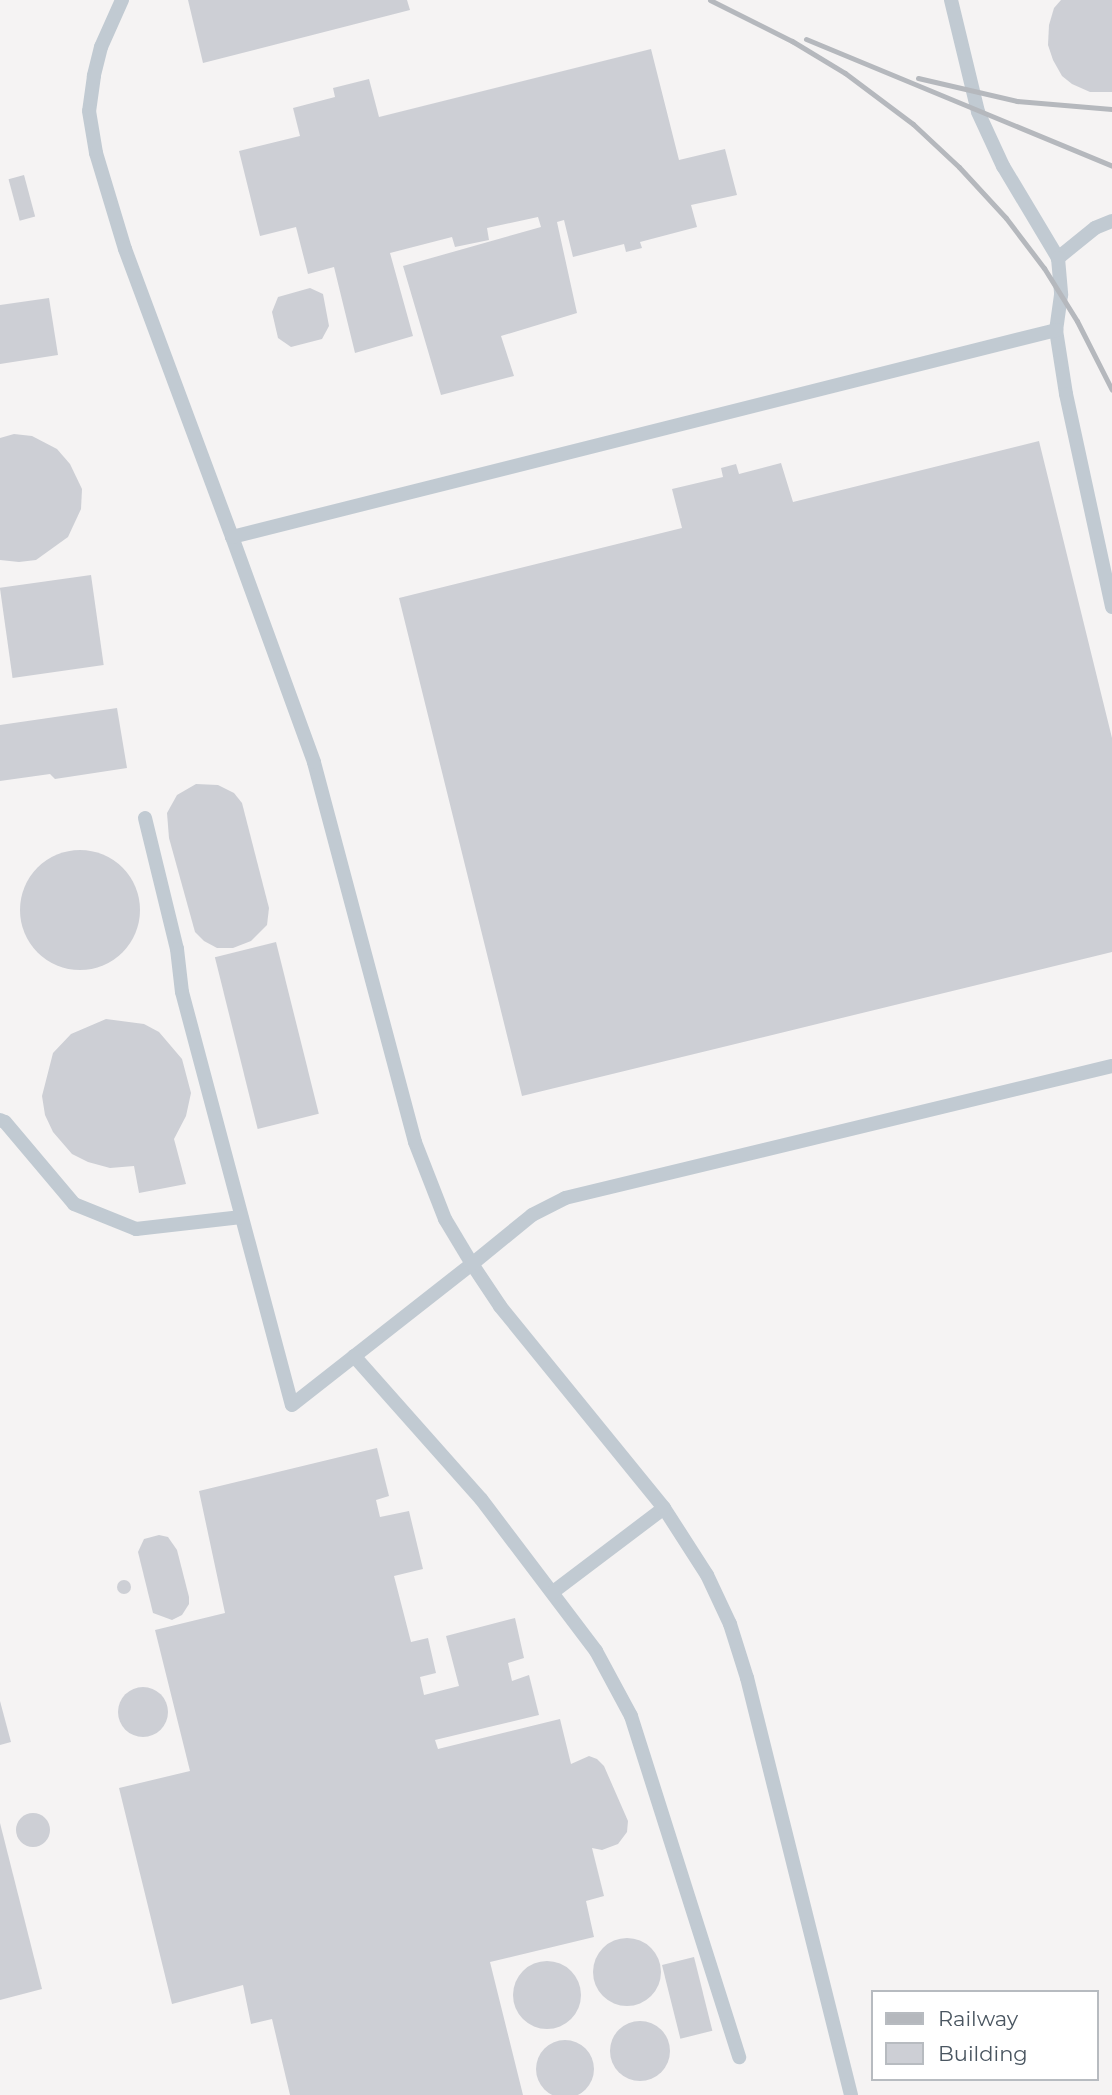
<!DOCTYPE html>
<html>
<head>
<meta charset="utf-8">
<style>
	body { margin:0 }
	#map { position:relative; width:1112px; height:2095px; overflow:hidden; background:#f5f3f3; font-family:Montserrat,sans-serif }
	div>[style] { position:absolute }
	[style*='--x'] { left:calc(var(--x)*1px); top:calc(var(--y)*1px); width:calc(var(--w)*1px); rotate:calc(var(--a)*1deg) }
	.building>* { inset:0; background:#cdcfd5; transform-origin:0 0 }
	.round { border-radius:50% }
	.lane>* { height:14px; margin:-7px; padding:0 7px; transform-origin:7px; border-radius:7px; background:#c1cad2 }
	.rail>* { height:5px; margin:-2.5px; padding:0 2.5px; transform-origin:2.5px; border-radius:2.5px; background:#b5b8bd }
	span { translate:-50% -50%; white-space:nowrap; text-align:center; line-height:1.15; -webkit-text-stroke:7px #fff; paint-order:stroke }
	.legend { position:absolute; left:871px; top:1990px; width:228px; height:91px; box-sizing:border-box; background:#fff; border:2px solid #b7bbc0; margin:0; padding:9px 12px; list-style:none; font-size:21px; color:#4a5661 }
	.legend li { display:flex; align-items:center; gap:14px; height:35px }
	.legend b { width:35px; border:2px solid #b7bbc0 }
</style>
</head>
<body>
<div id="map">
	<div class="building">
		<i style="clip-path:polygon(188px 0,407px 0,410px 10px,203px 63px)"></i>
		<i style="clip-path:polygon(1061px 0,1112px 0,1112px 92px,1090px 92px,1072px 84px,1062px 76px,1053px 60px,1048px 45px,1049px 25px,1054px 8px)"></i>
		<i style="clip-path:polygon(651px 49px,679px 160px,725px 149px,737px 195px,691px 205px,697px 227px,640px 242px,642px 248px,626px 252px,624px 244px,573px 257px,564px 220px,557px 222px,577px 313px,501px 336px,514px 376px,441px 395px,403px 266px,541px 227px,538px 217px,487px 228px,489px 240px,455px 247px,452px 237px,390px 253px,413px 336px,355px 353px,334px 267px,308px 274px,296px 227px,260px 236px,239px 151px,300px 136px,293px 108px,335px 97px,333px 88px,369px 79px,379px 117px)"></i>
		<i style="left:24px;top:175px;width:43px;height:16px;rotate:75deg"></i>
		<i style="clip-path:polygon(310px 288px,323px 294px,329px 326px,322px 339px,291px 347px,278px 338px,272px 312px,278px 297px)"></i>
		<i style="clip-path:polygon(49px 298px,58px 355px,0 364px,0 305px)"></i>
		<i style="clip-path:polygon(14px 434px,32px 436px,57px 449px,70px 464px,82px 489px,81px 509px,68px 537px,36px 560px,19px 562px,0 560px,0 438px)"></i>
		<i style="clip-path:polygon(1039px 441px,1112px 738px,1112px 952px,522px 1096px,399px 598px,682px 528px,672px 489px,723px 477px,721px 468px,736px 464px,739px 474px,781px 463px,793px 502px)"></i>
		<i style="left:91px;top:575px;width:91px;height:92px;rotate:82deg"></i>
		<i style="clip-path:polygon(117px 708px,127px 768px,55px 779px,50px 774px,0 781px,0 725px)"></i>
		<i style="clip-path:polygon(196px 784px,218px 785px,234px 793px,242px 803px,269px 908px,267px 925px,251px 941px,233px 948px,217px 948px,204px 941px,195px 932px,169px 838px,167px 813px,177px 795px)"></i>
		<i class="round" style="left:20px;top:850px;width:120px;height:120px"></i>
		<i style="left:276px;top:942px;width:177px;height:63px;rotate:76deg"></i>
		<i style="clip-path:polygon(106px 1019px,144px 1024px,159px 1032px,182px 1059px,191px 1093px,186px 1116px,174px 1139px,186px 1184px,139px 1193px,134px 1166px,110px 1168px,88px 1162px,72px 1154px,53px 1132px,45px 1115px,42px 1096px,53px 1053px,71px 1034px)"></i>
		<i style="clip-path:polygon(377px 1448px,389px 1496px,376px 1500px,380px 1517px,409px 1511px,423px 1569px,394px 1576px,411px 1642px,428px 1638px,436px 1673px,420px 1677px,424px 1695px,459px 1686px,446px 1636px,515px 1618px,524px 1658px,508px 1663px,512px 1681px,529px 1675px,539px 1715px,435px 1740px,438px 1749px,560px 1719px,571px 1764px,589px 1756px,597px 1759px,604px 1766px,628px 1821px,627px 1832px,618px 1844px,602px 1850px,592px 1848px,604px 1896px,586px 1901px,594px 1937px,490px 1962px,523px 2095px,290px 2095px,272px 2019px,251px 2024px,243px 1985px,172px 2004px,119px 1788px,190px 1771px,155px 1630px,225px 1613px,199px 1491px)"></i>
		<i style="clip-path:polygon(159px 1535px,168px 1537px,177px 1550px,189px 1597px,189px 1604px,182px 1615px,172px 1620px,153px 1613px,138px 1552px,144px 1539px)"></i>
		<i class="round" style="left:117px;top:1580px;width:14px;height:14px"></i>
		<i class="round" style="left:118px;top:1687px;width:50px;height:50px"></i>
		<i style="clip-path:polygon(0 1701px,11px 1742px,0 1745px)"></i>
		<i class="round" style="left:16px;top:1813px;width:34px;height:34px"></i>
		<i style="clip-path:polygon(0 1823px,42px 1989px,0 2000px)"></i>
		<i class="round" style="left:593px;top:1938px;width:68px;height:68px"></i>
		<i style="left:694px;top:1957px;width:76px;height:33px;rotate:76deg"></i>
		<i class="round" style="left:513px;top:1961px;width:68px;height:68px"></i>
		<i class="round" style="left:610px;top:2021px;width:60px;height:60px"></i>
		<i class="round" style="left:536px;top:2040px;width:58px;height:58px"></i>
	</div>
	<div class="lane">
		<i style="--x:122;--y:0;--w:51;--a:114.1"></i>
		<i style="--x:101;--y:47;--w:30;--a:104"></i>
		<i style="--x:94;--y:76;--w:35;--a:98"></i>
		<i style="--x:89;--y:111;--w:43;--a:80.5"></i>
		<i style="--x:96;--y:153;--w:100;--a:73.2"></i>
		<i style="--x:125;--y:249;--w:307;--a:69.6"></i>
		<i style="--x:951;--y:0;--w:115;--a:76.4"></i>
		<i style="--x:978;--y:112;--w:60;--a:65.2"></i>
		<i style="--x:1003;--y:166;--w:107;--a:59.1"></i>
		<i style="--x:1112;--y:221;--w:18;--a:158"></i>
		<i style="--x:1095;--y:228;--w:48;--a:141"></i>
		<i style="--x:1058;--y:258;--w:37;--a:85"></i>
		<i style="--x:1061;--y:295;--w:35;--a:98"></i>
		<i style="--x:1056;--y:330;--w:65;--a:81.1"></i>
		<i style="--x:1066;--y:394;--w:218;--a:77.8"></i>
		<i style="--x:145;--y:818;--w:135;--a:76.3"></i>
		<i style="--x:177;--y:949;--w:43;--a:83.4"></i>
		<i style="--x:182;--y:992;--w:427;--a:75.1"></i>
		<i style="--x:292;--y:1405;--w:229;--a:-38.1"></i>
		<i style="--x:472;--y:1264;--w:52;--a:-121"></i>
		<i style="--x:445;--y:1219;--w:83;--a:-111.3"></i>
		<i style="--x:415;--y:1142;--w:393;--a:-104.9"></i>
		<i style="--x:314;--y:762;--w:239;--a:-110"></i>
		<i style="--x:232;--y:537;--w:850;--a:-14.1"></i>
		<i style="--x:0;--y:1120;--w:5;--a:22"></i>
		<i style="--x:5;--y:1122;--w:107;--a:49.9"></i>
		<i style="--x:74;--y:1204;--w:67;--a:22"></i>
		<i style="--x:136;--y:1229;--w:106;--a:-6.5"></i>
		<i style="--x:354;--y:1356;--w:191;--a:48.4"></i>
		<i style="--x:481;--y:1499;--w:191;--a:52.9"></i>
		<i style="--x:596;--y:1651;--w:74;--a:61.7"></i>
		<i style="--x:631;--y:1716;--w:358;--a:72.4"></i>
		<i style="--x:553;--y:1592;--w:139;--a:-37.1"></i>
		<i style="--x:851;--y:2095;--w:430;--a:-104"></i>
		<i style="--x:747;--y:1678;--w:57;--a:-107.5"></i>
		<i style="--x:730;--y:1624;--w:54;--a:-115.1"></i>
		<i style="--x:707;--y:1575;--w:80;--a:-122.7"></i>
		<i style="--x:664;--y:1508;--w:260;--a:-129.1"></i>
		<i style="--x:500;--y:1306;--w:50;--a:-123.7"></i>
		<i style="--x:472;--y:1264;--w:77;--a:-39.2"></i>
		<i style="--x:532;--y:1215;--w:37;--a:-27"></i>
		<i style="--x:565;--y:1198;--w:563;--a:-13.57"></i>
	</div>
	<div class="rail">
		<i style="--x:710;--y:0;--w:92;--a:26.6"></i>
		<i style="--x:792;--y:41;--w:62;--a:31.1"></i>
		<i style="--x:845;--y:73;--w:85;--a:36.9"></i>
		<i style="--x:913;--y:124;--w:63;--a:43.1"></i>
		<i style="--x:959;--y:167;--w:69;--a:47.3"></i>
		<i style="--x:1006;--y:218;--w:63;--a:52.8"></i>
		<i style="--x:1044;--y:268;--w:62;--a:58.1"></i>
		<i style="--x:1077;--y:321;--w:77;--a:63.1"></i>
		<i style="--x:806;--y:39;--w:331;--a:22.5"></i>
		<i style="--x:918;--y:78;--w:102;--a:13.1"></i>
		<i style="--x:1017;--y:101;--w:95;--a:4.8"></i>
	</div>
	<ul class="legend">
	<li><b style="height:9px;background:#b5b8bd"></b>Railway</li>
	<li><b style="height:19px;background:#cdcfd5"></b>Building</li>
	</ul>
</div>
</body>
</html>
